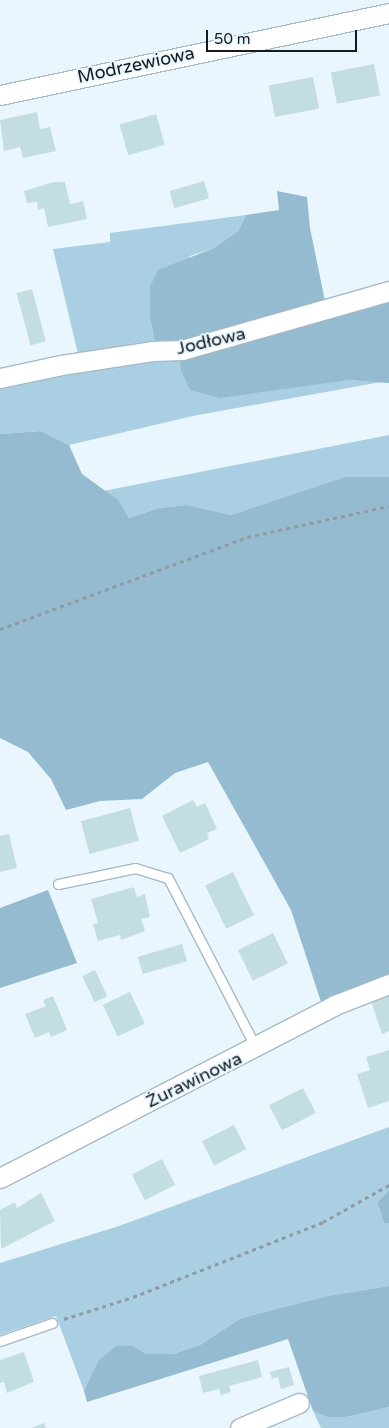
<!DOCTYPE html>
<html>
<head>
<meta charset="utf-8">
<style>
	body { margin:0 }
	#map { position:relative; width:389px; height:1428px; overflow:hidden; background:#e9f6fe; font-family:"Varela Round",sans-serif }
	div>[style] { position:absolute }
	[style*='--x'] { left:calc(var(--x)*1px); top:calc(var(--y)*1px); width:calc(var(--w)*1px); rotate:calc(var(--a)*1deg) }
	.green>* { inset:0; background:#aacfe3 }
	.forest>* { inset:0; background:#95bbd0 }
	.building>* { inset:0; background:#c3dee0; transform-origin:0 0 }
	.path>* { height:3px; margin-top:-1.5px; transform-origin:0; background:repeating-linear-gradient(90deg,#909ba1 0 4px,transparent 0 8px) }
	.roads { filter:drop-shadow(1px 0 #a5bac6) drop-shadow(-1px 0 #a5bac6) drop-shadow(0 1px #a5bac6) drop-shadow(0 -1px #a5bac6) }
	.lane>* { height:9px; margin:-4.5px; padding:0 4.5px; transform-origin:4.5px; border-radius:4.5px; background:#fff }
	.street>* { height:19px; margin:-9.5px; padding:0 9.5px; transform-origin:9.5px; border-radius:9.5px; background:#fff }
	span { translate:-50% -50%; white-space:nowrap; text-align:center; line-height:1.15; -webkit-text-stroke:4px #e9f6fe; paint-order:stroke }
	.street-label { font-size:18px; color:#131b1f }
	.scale { position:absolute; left:206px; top:30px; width:151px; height:22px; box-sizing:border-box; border:2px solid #131b1f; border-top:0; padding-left:6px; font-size:15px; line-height:18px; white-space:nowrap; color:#131b1f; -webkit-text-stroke:4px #e9f6fe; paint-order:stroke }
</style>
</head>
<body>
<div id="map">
	<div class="green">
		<i style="clip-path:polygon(246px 215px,238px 231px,214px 248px,190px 256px,150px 318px,156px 347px,79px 358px,53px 249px,110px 242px,110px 233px)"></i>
		<i style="clip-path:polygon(180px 355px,348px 380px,381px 382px,193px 416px,69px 445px,41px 431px,0 434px,0 384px)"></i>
		<i style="clip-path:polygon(389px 435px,389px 477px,344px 477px,231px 515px,187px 505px,159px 508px,129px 518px,118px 501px,103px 491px)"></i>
		<i style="clip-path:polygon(389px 1127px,389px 1190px,377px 1202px,384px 1223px,389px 1223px,389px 1286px,327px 1296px,241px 1318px,200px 1345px,173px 1354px,147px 1354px,133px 1346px,90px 1378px,84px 1391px,56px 1316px,0 1335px,0 1263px,119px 1226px)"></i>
		<i style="clip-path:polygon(389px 1407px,389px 1428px,321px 1428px,313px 1411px,327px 1417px,346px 1417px)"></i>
	</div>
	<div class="forest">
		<i style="clip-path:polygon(277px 191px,307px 197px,310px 228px,326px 306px,156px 347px,150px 318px,150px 287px,158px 270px,214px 248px,238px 231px,246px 215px,279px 210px)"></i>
		<i style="clip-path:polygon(389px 297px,389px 383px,348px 380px,220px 398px,190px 390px,181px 370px,180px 355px)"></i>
		<i style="clip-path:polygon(41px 431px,69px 445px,82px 474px,118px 500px,129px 518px,159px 508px,187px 505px,231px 515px,344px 477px,389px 477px,389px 976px,322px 1005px,291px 910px,208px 762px,175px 773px,142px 799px,100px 801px,66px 810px,51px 779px,28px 752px,0 738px,0 434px)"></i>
		<i style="clip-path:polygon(48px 890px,77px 963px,0 988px,0 908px)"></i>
		<i style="clip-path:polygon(389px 1190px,389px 1223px,384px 1223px,377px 1202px)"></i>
		<i style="clip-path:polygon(389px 1286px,389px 1407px,346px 1417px,327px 1417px,313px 1411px,288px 1339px,87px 1402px,84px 1391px,90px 1378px,99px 1360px,116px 1346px,133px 1346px,147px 1354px,173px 1354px,200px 1345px,241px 1318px,327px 1296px)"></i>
	</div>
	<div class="building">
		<i style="left:374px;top:64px;width:32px;height:44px;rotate:79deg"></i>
		<i style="left:313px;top:77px;width:32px;height:45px;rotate:79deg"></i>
		<i style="clip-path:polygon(37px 112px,40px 129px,50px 127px,56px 151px,23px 158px,20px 147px,4px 151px,0 120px)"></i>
		<i style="left:156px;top:114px;width:32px;height:38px;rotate:74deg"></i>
		<i style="left:204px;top:181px;width:18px;height:36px;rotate:74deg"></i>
		<i style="clip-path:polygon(54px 182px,65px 182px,70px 204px,83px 201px,87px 219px,48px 227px,44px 208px,38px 210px,37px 202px,27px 203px,24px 191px)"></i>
		<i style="left:32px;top:289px;width:54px;height:16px;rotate:75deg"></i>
		<i style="clip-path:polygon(193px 800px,197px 807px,205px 803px,217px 829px,207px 833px,209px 839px,180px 853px,162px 816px)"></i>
		<i style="left:130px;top:808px;width:34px;height:51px;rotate:75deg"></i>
		<i style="clip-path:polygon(9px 834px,17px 868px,0 872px,0 836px)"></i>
		<i style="left:233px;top:872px;width:48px;height:31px;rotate:64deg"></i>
		<i style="clip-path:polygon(134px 887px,137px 897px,145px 894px,150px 917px,141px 919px,145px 931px,121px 940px,120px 935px,98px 941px,93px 924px,98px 923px,91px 899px)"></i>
		<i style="left:273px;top:933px;width:34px;height:39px;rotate:64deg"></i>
		<i style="left:182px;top:944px;width:18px;height:46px;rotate:74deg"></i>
		<i style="left:95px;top:970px;width:29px;height:14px;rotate:65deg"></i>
		<i style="left:130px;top:992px;width:35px;height:30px;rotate:65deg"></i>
		<i style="clip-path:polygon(389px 994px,389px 1031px,382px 1034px,371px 1001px)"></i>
		<i style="clip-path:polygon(53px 996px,67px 1030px,51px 1037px,49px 1032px,35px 1038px,25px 1014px,46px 1006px,43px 1000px)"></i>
		<i style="clip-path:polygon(389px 1050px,389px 1101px,368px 1108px,357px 1074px,370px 1070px,366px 1057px)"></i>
		<i style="left:303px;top:1088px;width:28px;height:38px;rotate:63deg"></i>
		<i style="left:234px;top:1125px;width:27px;height:36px;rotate:63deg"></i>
		<i style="left:162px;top:1159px;width:29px;height:34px;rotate:63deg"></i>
		<i style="clip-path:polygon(41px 1193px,55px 1221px,1px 1249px,0 1210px,15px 1202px,17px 1208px)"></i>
		<i style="clip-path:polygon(24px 1352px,34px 1382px,7px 1393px,4px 1382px,0 1383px,0 1360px)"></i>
		<i style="clip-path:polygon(258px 1360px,262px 1377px,229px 1386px,231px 1392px,221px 1395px,219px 1389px,203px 1393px,199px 1376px)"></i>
		<i style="clip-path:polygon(289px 1367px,294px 1385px,281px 1389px,278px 1377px,272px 1379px,270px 1372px)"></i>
		<i style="clip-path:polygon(44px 1423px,46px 1428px,31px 1428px)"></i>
	</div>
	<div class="path">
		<i style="--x:0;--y:629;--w:264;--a:-20.4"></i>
		<i style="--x:247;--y:537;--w:145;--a:-12.3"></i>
		<i style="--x:64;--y:1319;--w:72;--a:-17.7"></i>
		<i style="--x:133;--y:1297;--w:204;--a:-21.5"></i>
		<i style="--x:323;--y:1222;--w:76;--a:-29.3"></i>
	</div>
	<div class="roads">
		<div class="lane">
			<i style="--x:58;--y:884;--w:79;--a:-11.7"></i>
			<i style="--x:135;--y:868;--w:34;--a:17"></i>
			<i style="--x:168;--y:878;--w:191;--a:62.6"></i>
			<i style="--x:0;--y:1341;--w:55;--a:-19.1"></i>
		</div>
		<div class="street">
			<i style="--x:0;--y:95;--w:398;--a:-11.9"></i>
			<i style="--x:0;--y:378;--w:62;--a:-12"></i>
			<i style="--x:61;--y:365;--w:92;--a:-8.7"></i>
			<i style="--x:152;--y:351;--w:30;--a:-2"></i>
			<i style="--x:182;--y:350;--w:215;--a:-15.9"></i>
			<i style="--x:0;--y:1178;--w:377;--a:-27.3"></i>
			<i style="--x:335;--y:1005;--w:58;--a:-21.3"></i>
			<i style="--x:240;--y:1428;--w:64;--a:-23"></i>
		</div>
	</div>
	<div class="street-label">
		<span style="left:136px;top:65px;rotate:-12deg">Modrzewiowa</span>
		<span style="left:211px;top:341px;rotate:-13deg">Jodłowa</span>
		<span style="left:194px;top:1080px;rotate:-26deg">Żurawinowa</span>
	</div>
	<div class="scale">50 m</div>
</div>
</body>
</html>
